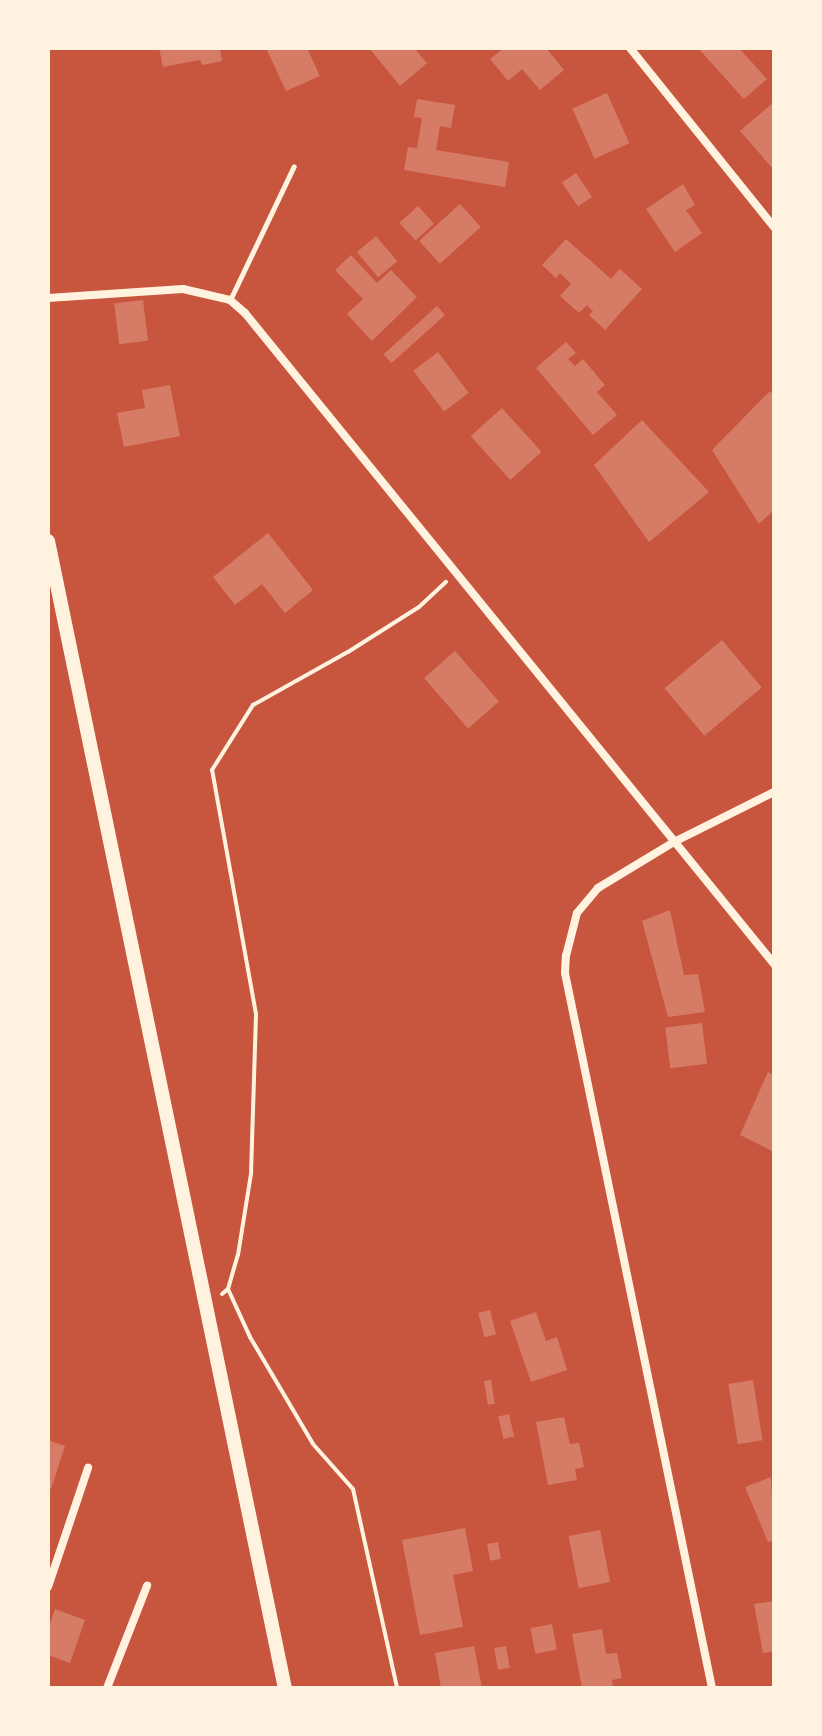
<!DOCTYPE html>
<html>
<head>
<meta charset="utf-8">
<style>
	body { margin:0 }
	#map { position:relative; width:822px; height:1736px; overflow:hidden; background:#c8553d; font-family:"Titillium Web",sans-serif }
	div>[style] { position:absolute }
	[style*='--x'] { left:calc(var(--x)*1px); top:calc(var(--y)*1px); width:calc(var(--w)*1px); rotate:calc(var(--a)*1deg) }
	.building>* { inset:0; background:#d67c66; transform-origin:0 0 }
	.path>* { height:4px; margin:-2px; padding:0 2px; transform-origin:2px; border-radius:2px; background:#fff3e0 }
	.service>* { height:5px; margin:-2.5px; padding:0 2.5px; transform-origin:2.5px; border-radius:2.5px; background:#fff3e0 }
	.minor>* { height:8px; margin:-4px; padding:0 4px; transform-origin:4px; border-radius:4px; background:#fff3e0 }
	.secondary>* { height:14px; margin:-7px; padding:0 7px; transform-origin:7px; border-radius:7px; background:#fff3e0 }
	span { translate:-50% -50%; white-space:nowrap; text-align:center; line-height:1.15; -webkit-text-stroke:7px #fff3e0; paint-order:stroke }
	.frame { position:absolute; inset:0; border:50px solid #fff3e0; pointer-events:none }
</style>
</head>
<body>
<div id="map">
	<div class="building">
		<i style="clip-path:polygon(159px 48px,220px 48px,222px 61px,202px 65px,200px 60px,163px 67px)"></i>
		<i style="clip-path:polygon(266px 48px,307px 48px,320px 76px,286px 91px)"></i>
		<i style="clip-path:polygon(369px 48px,414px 48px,427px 63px,400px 86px)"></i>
		<i style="clip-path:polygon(504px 48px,546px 48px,564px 70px,540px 90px,522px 69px,508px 81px,490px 59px)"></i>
		<i style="clip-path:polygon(698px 48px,739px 48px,767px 79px,744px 99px)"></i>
		<i style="left:607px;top:93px;width:55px;height:38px;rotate:66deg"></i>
		<i style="clip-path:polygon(417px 99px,455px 105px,451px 128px,440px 126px,436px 150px,509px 162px,505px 187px,404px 170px,408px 147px,417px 148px,422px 118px,414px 117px)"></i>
		<i style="clip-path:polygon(774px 102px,774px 170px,740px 131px)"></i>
		<i style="left:576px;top:173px;width:29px;height:17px;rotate:56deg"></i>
		<i style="clip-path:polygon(683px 184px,695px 205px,686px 210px,702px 233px,675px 252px,646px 209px)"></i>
		<i style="left:460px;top:204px;width:31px;height:55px;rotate:48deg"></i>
		<i style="left:418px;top:206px;width:24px;height:25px;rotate:48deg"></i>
		<i style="left:376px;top:236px;width:33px;height:25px;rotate:50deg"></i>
		<i style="clip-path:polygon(566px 239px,611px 279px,620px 269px,642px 289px,605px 330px,589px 315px,593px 311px,587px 305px,579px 313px,560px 296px,571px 284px,560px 273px,556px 278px,542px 265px)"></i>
		<i style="clip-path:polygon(351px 255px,377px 283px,391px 270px,417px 297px,372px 341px,347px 314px,363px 299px,335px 270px)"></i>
		<i style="left:143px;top:300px;width:41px;height:29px;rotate:83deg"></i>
		<i style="left:437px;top:306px;width:12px;height:72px;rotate:48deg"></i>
		<i style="clip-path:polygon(566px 342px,576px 353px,568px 359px,575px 366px,583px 359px,605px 385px,597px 392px,617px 415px,593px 435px,536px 368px)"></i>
		<i style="left:438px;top:352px;width:51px;height:31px;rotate:53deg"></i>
		<i style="clip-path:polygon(170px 385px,180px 436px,124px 447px,117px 413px,145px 408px,142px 390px)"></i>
		<i style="clip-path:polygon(770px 391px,774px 397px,774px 510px,759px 524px,712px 450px)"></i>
		<i style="left:502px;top:408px;width:59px;height:42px;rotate:48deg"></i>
		<i style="clip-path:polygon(642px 420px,709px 492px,649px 542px,594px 465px)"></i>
		<i style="clip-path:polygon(268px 533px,313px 590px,285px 613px,262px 584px,235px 605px,213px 577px)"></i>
		<i style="left:722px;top:640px;width:62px;height:75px;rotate:50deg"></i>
		<i style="left:455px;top:651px;width:67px;height:41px;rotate:49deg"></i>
		<i style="clip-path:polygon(670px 910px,684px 975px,698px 974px,705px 1012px,668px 1017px,642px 921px)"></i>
		<i style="left:702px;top:1023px;width:41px;height:37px;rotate:83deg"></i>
		<i style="clip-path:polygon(768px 1072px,774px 1075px,774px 1152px,740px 1135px)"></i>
		<i style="left:490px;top:1310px;width:25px;height:12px;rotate:76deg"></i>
		<i style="clip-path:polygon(536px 1312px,546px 1341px,557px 1337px,567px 1370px,531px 1382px,510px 1321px)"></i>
		<i style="left:491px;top:1380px;width:24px;height:7px;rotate:81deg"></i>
		<i style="left:753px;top:1380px;width:61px;height:25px;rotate:81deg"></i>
		<i style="left:509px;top:1414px;width:23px;height:11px;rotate:77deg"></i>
		<i style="clip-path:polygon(564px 1417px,570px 1444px,579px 1443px,584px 1467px,575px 1469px,577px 1480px,548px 1485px,536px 1422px)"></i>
		<i style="clip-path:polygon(48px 1440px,65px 1446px,51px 1489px,48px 1488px)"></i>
		<i style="clip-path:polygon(771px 1477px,774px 1540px,768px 1542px,745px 1487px)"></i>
		<i style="clip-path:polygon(465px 1528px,473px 1571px,453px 1575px,463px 1627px,420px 1635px,402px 1540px)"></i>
		<i style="left:600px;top:1530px;width:53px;height:32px;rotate:79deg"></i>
		<i style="left:498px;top:1542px;width:17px;height:11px;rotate:80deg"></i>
		<i style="clip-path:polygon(774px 1601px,774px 1651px,763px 1653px,754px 1604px)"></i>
		<i style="clip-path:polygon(55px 1609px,85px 1620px,70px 1663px,48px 1655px,48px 1630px)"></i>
		<i style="left:552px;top:1624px;width:26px;height:22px;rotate:79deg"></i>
		<i style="clip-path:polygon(602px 1629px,606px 1654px,617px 1653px,622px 1678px,612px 1680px,613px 1688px,582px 1688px,572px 1634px)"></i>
		<i style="clip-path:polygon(474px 1646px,482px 1688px,441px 1688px,435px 1653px)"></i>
		<i style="left:506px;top:1646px;width:22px;height:12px;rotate:80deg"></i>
	</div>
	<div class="path">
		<i style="--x:228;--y:1289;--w:53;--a:65.4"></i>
		<i style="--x:250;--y:1337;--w:124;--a:59.5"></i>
		<i style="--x:313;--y:1444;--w:60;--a:48.4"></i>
		<i style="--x:353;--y:1489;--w:204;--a:77.5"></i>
		<i style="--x:222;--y:1294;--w:8;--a:-40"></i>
		<i style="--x:228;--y:1289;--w:35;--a:-74"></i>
		<i style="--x:238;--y:1255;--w:82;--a:-80.9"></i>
		<i style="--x:251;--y:1174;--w:160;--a:-88.2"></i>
		<i style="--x:256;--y:1014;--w:248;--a:-100.2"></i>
		<i style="--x:212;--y:770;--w:77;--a:-57.8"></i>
		<i style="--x:253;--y:705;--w:109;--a:-29.2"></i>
		<i style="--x:348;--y:652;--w:84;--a:-32.4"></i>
		<i style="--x:419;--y:607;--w:37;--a:-43"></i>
	</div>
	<div class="service">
		<i style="--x:230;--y:300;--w:148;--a:-64.5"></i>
	</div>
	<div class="minor">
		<i style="--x:630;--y:48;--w:230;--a:51.2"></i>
		<i style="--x:48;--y:298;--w:135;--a:-3.8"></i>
		<i style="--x:183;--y:289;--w:48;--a:13.2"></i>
		<i style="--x:230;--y:300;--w:20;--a:41"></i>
		<i style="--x:245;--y:313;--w:839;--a:50.9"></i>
		<i style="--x:48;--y:1587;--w:126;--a:-71.4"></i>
		<i style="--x:107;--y:1688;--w:110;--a:-68.6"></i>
		<i style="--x:712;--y:1688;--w:730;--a:-101.62"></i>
		<i style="--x:565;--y:973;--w:17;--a:-87"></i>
		<i style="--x:566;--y:956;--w:44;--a:-75.7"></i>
		<i style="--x:577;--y:913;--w:33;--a:-50"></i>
		<i style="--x:598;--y:888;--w:89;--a:-31.2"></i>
		<i style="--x:674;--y:842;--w:112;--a:-26.6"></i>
	</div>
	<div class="secondary">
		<i style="--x:48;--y:541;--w:1171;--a:78.33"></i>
	</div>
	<div class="frame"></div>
</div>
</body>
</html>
